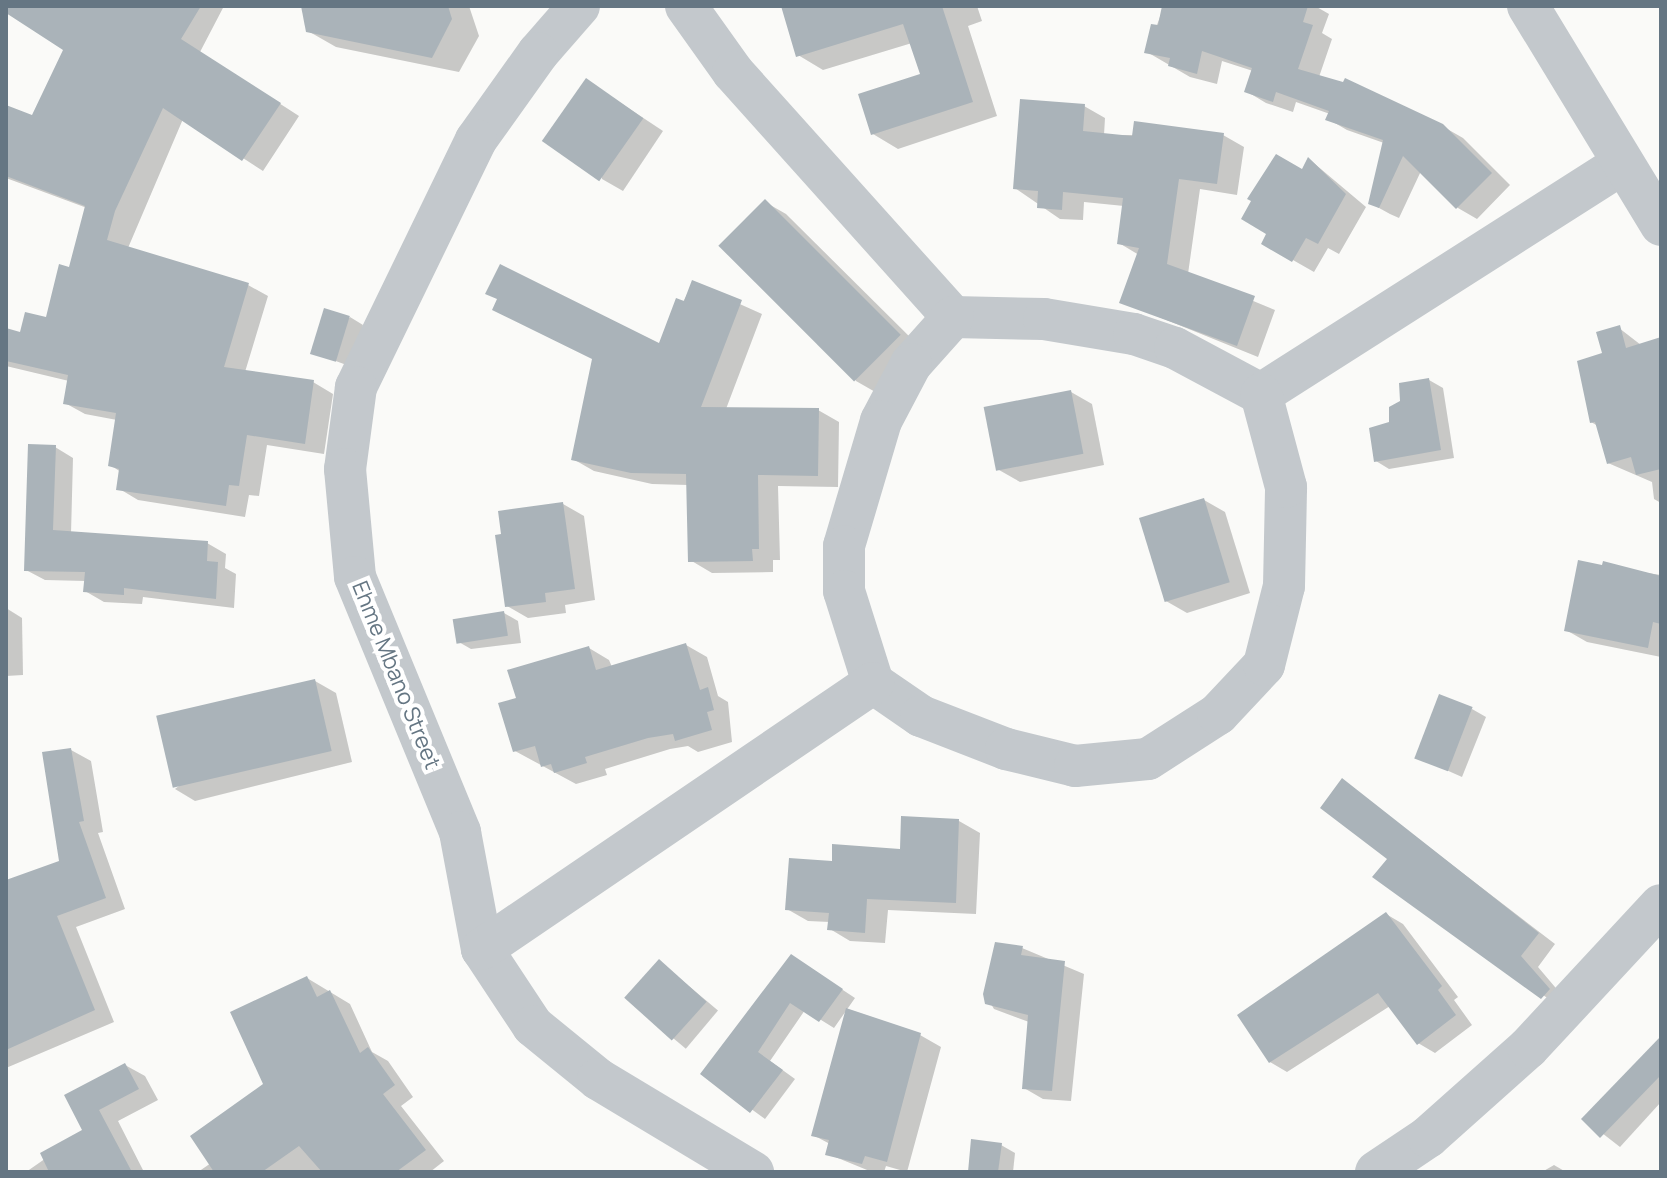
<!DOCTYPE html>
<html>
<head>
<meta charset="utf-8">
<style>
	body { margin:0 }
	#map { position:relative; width:1667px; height:1178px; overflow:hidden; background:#fafaf8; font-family:Manrope,sans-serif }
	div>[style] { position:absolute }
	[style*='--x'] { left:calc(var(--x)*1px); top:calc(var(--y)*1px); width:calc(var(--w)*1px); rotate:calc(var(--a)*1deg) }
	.shadow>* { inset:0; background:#0003; transform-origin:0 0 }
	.building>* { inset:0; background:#aab3b9; transform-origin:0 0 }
	.minor>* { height:42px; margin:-21px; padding:0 21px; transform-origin:21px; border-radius:21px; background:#c3c8cc }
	span { translate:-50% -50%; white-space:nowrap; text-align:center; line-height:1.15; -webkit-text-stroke:8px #fff; paint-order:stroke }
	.street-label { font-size:22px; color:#657683 }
	.frame { position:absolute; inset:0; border:8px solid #657683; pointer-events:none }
</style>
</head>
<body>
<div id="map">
	<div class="shadow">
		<i style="clip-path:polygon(6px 6px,224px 6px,200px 52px,299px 116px,263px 171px,183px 119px,128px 248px,248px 285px,268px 296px,245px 372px,313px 382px,333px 394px,324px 454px,267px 445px,259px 496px,249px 495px,245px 517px,138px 500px,118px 488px,121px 472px,110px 465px,117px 420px,85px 414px,65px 403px,69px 381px,6px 366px,6px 331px,21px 334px,48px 320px,71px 269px,87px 208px,6px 178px,6px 107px,33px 118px,65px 49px)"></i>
		<i style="clip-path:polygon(303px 6px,469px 6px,479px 36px,459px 72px,336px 47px,308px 31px)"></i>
		<i style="clip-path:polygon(783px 6px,977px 6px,982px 21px,968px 26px,997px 116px,898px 149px,873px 134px,922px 75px,912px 43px,823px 70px,798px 55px)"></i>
		<i style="clip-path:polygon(1164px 6px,1315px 6px,1329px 14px,1322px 33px,1332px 39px,1319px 77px,1442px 126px,1463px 138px,1510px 185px,1477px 219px,1458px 208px,1421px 171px,1399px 218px,1390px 214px,1370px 203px,1384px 143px,1347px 130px,1328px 119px,1330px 114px,1296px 102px,1293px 112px,1266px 103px,1246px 91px,1253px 71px,1222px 61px,1217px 84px,1190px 77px,1147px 52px)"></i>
		<i style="clip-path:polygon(586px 80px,663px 131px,623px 191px,602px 179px)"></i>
		<i style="clip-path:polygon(1084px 106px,1105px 118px,1104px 135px,1223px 135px,1244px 147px,1237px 195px,1200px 189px,1188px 274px,1275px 310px,1258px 357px,1122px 302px,1139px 255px,1119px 243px,1124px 206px,1084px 202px,1083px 220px,1060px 219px,1015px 188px)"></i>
		<i style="clip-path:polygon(1309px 159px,1366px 207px,1339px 254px,1328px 248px,1314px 272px,1263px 243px)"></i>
		<i style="clip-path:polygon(765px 202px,786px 214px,921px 348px,877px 393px,856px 381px)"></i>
		<i style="clip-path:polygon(693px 283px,762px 314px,726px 409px,818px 410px,839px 422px,838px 487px,778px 486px,780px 560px,773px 560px,773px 572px,712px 573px,690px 560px,688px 485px,652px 484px,594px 471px,573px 459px,660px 346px)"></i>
		<i style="clip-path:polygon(350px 317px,363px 325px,352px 367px,314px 353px)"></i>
		<i style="clip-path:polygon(1619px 328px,1641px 345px,1661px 342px,1661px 503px,1654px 499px,1652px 482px,1608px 463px,1598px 426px,1591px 422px,1605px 355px)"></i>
		<i style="clip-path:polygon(1429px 380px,1443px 388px,1454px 458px,1389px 469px,1376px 461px)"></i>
		<i style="clip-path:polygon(1071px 392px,1092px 404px,1104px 465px,1020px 482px,999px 470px)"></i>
		<i style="clip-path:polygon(55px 447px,73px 458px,71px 534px,207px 543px,226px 554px,225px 568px,236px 574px,234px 608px,143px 597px,142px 604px,104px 602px,85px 591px,86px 581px,45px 580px,26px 570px)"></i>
		<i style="clip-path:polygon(1204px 500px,1225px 512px,1250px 593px,1187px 613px,1166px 601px)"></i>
		<i style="clip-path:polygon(563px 504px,584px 516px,595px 600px,565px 605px,566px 613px,528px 618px,507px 606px)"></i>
		<i style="clip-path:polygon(1580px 563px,1661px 575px,1661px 657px,1587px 642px,1566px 630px)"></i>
		<i style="clip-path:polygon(6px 608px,22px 618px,23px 675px,6px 676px)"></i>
		<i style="clip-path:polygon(504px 613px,518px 621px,521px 643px,471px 649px,457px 641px)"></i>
		<i style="clip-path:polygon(686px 645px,707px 657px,718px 696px,728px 702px,732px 742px,698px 752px,688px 746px,670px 749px,605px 769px,607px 775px,576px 784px,515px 751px,518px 699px,589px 648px,609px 660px,612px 667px)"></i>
		<i style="clip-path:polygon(315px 681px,336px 693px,352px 762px,195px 801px,175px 789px)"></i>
		<i style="clip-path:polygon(1472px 709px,1486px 717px,1462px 777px,1417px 757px)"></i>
		<i style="clip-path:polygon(71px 750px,91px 761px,103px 832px,98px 833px,125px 909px,76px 927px,114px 1022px,6px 1068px,6px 882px,61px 862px)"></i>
		<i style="clip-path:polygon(1343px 781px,1555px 944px,1538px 967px,1566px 1000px,1560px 1007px,1375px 876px,1390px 859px)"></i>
		<i style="clip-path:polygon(959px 821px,980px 833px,976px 914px,888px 910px,885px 943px,850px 941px,830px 929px,830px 922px,808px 921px,787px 909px,833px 863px,902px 851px)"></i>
		<i style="clip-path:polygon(1386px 914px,1403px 924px,1458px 997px,1454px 1000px,1472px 1025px,1435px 1053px,1418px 1043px,1390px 1006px,1287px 1072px,1270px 1062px)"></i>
		<i style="clip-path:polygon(1022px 948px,1084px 974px,1071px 1101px,1043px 1099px,1024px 1088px,1029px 1022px,994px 1009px,985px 994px)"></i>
		<i style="left:659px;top:961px;width:77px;height:50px;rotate:40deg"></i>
		<i style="clip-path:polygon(805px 965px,855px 998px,834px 1028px,805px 1010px,770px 1061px,795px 1079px,765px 1119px,703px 1074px)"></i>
		<i style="clip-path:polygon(307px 978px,350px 1004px,372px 1052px,388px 1061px,413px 1097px,401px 1106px,444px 1161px,430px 1172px,198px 1172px,211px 1163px,266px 1085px)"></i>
		<i style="clip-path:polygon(920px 1035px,941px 1047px,907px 1172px,886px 1166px,884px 1172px,872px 1172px,828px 1154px,830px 1144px,813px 1135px)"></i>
		<i style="clip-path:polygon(1661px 1039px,1661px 1102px,1620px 1147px,1584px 1119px)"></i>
		<i style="clip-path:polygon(125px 1065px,145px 1076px,158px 1100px,118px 1121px,144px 1172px,26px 1172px,85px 1131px)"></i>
		<i style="clip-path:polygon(1001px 1145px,1015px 1153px,1013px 1172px,969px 1172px)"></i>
		<i style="clip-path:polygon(1554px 1165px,1566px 1172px,1542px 1172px)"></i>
	</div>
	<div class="building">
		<i style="clip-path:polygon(6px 6px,201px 6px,181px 39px,281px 103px,242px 161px,163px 108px,115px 211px,107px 240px,249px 283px,224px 367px,314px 380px,305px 444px,247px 435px,239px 486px,229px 485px,226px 506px,116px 490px,119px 469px,108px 466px,116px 413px,63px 404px,68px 375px,6px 361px,6px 328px,20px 332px,25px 312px,46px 317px,59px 264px,69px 267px,85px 206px,6px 176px,6px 105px,32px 115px,63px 50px,6px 13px)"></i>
		<i style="clip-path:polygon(301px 6px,448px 6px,452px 19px,432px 58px,306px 32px)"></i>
		<i style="clip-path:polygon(781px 6px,942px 6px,973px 102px,871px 135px,858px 94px,920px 74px,903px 24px,796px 57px)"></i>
		<i style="clip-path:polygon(1162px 6px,1308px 6px,1303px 22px,1313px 25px,1298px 69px,1343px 82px,1345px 78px,1443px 124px,1492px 173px,1456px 209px,1403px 156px,1379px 208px,1368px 204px,1383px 140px,1325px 120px,1329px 111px,1276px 92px,1273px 102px,1244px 92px,1252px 68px,1202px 51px,1197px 74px,1168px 66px,1170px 58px,1144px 53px,1151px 24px,1158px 25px)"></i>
		<i style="left:586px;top:78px;width:70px;height:77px;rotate:35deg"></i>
		<i style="clip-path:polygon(1020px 99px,1085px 104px,1083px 131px,1132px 136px,1134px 121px,1224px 133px,1217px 184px,1179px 179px,1167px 264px,1255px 296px,1237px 346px,1119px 303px,1139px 248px,1117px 244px,1123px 198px,1063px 192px,1062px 210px,1037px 208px,1038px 191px,1013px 189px)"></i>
		<i style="clip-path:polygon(1276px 154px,1302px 169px,1308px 157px,1346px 194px,1318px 244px,1306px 238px,1292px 262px,1261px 244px,1266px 234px,1241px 219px,1251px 201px,1247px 199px)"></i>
		<i style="left:765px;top:199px;width:192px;height:66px;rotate:45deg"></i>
		<i style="clip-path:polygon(500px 264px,659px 343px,676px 298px,684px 301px,692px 280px,742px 300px,701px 407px,819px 408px,818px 476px,758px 475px,759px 549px,752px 549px,753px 561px,688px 562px,686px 474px,631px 473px,571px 460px,592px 359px,492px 310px,497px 299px,485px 294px)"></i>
		<i style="left:324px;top:308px;width:27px;height:48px;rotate:17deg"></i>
		<i style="clip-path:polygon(1620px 325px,1626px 348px,1661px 337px,1661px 469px,1636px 475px,1631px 457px,1607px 464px,1595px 422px,1590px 423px,1577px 361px,1602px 353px,1596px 332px)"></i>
		<i style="clip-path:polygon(1429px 378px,1441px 450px,1374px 462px,1369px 428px,1389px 422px,1389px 407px,1400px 401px,1399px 383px)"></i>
		<i style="left:1071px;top:390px;width:65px;height:89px;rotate:79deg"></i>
		<i style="clip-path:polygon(28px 444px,56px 445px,53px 530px,208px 541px,207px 561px,218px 562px,216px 599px,124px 588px,124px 595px,83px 592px,85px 572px,24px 571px)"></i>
		<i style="left:1204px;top:498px;width:88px;height:68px;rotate:73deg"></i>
		<i style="clip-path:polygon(563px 502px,575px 589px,545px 593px,546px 602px,505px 607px,495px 535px,501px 534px,498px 511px)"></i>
		<i style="clip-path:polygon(1578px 560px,1602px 565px,1603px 561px,1661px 576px,1661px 624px,1653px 622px,1648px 648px,1564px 631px)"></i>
		<i style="left:504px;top:611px;width:25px;height:52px;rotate:81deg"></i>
		<i style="clip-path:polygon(686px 643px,700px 690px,708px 687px,714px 710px,707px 712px,712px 730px,675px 741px,673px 734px,648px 738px,585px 757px,587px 763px,554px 773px,551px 764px,541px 767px,535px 746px,513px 752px,498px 703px,516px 698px,507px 670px,589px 646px,596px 670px)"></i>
		<i style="left:315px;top:679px;width:74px;height:163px;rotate:77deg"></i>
		<i style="left:1439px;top:694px;width:36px;height:69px;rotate:21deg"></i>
		<i style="clip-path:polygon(71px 748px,84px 821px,79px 822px,106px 898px,57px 916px,95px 1010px,6px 1050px,6px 880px,59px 861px,42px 752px)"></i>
		<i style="clip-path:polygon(1342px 778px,1539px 933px,1521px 956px,1550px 989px,1541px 999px,1372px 877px,1387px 859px,1320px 808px)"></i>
		<i style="clip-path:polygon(901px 816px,959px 819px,956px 903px,867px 899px,865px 933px,827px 930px,829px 913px,785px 910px,789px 858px,832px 861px,832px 844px,900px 849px)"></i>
		<i style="clip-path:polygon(1386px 912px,1442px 986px,1438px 990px,1456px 1015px,1417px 1045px,1378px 993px,1269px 1063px,1237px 1015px)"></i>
		<i style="clip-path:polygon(995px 942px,1023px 946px,1021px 955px,1065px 961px,1052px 1091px,1022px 1089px,1028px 1015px,985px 1004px,983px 994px)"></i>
		<i style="clip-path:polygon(791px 954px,843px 989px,819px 1022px,790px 1003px,758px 1052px,783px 1070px,750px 1113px,700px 1074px)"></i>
		<i style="left:659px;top:959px;width:64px;height:52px;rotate:42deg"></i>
		<i style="clip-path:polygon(307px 976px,317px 997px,330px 990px,360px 1053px,368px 1047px,395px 1085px,383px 1094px,426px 1150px,396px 1172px,322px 1172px,299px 1146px,262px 1172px,214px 1172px,190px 1136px,263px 1084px,230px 1012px)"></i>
		<i style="clip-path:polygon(846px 1008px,921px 1033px,887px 1162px,865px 1156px,862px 1164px,825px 1155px,829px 1140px,811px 1136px)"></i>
		<i style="clip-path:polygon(1661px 1036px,1661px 1075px,1600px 1138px,1581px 1119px)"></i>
		<i style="clip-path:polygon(125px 1063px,139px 1089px,99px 1110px,132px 1172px,49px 1172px,40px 1153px,82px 1130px,64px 1095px)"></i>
		<i style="clip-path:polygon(971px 1139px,1002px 1143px,998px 1172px,968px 1172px)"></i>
	</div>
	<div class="minor">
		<i style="--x:579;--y:6;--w:62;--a:131.1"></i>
		<i style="--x:538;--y:53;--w:107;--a:125.5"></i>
		<i style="--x:476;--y:140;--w:275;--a:115.9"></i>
		<i style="--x:356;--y:387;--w:83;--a:97.6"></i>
		<i style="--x:345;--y:469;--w:108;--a:84.7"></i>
		<i style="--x:355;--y:577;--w:276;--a:67.6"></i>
		<i style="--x:460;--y:832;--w:119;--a:79.4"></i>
		<i style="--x:482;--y:949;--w:92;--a:56.5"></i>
		<i style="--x:533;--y:1026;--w:84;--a:39.2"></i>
		<i style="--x:598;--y:1079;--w:181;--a:31"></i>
		<i style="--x:686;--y:6;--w:81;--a:54.5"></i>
		<i style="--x:733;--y:72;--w:329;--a:48.1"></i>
		<i style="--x:953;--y:317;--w:91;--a:1.3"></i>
		<i style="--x:1044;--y:319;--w:91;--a:9.5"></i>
		<i style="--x:1134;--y:334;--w:43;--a:18.9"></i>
		<i style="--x:1175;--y:348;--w:98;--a:28.1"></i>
		<i style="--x:1261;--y:394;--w:427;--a:-32.5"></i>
		<i style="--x:1528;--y:6;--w:256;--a:58.7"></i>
		<i style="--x:953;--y:317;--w:63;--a:131.8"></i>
		<i style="--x:911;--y:364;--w:64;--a:117.8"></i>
		<i style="--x:881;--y:421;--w:130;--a:106.5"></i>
		<i style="--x:844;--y:546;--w:45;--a:90"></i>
		<i style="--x:844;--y:591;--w:96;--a:72.5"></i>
		<i style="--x:873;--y:683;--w:58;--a:34.5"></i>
		<i style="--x:921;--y:716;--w:91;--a:21.2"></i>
		<i style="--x:1006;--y:749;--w:71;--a:13.8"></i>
		<i style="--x:1075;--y:766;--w:73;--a:-5.5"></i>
		<i style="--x:1148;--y:759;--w:83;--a:-32.7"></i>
		<i style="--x:1218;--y:714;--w:67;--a:-46.8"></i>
		<i style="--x:1264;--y:665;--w:81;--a:-75.8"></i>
		<i style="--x:1284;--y:586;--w:99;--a:-88.8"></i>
		<i style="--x:1286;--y:487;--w:96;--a:-105"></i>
		<i style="--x:482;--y:949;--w:473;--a:-34.2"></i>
		<i style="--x:1376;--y:1172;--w:63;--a:-33.9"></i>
		<i style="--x:1428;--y:1137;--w:134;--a:-41.7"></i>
		<i style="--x:1528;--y:1048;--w:195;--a:-47.1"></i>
	</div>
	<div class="street-label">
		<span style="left:396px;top:675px;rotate:68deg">Ehme Mbano Street</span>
	</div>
	<div class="frame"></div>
</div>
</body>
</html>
